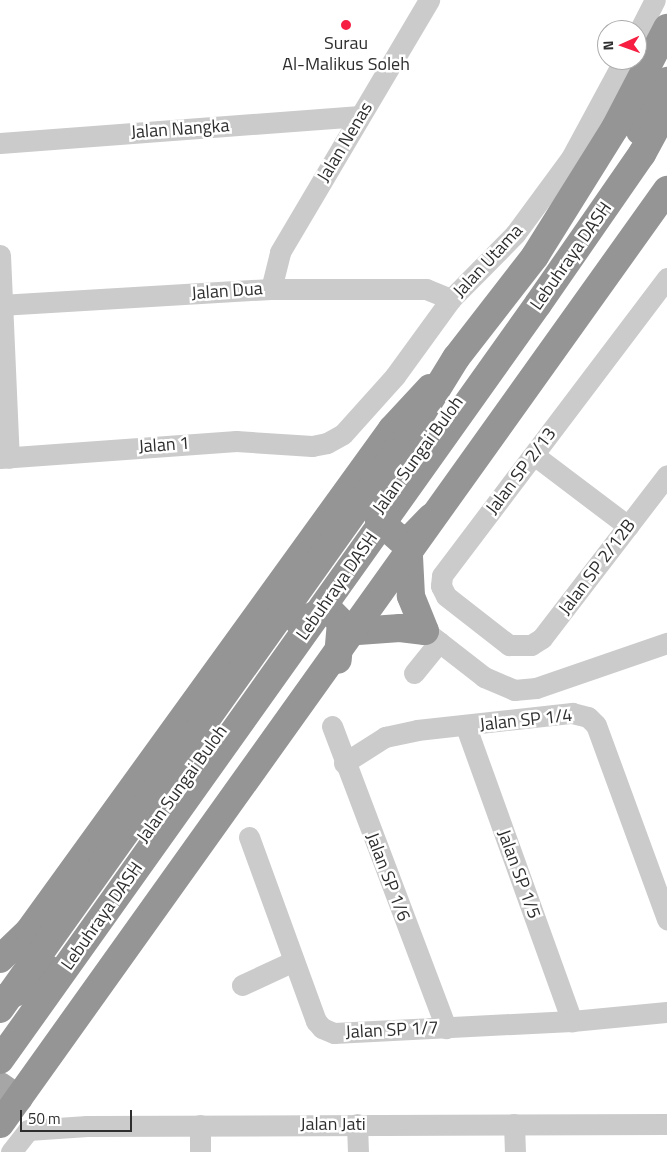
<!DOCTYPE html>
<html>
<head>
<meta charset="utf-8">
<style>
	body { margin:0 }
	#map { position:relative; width:667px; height:1152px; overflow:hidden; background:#fff; font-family:"Titillium Web",sans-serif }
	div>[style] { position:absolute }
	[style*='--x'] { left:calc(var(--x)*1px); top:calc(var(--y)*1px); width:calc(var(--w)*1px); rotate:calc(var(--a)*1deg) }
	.minor>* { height:21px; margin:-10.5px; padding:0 10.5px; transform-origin:10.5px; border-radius:10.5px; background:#cbcbcb }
	.major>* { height:26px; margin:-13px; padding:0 13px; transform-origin:13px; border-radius:13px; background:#a6a6a6 }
	.highway>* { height:28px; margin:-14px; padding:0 14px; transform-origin:14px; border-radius:14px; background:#959595 }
	.highway-bridge>* { height:28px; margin:-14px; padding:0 14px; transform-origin:14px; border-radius:14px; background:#959595 }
	.dots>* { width:14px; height:14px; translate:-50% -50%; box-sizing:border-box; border:2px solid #fff; border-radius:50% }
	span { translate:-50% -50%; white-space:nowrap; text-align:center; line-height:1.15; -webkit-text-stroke:5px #fff; paint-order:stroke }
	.poi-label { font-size:18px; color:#2e2e2e }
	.street-label { font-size:18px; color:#2e2e2e }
	.north { position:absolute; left:597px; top:20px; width:50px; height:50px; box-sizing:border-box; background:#fff; border:1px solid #ababab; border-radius:50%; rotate:268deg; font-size:14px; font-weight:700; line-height:20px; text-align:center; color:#2e2e2e }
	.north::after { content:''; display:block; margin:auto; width:18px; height:22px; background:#f61e41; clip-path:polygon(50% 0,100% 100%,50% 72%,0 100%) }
	.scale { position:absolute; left:20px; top:1110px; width:112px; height:22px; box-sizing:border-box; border:2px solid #2e2e2e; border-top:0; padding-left:6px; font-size:15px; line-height:18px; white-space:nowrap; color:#2e2e2e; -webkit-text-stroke:4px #fff; paint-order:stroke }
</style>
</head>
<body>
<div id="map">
	<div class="minor">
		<i style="--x:637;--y:35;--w:39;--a:-63"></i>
		<i style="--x:0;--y:143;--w:361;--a:-4.3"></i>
		<i style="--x:0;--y:255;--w:203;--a:87.5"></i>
		<i style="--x:667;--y:278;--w:373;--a:127.1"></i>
		<i style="--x:442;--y:576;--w:10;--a:96"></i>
		<i style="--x:441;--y:586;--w:11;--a:63"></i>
		<i style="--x:446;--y:596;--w:80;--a:37.9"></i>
		<i style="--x:509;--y:645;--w:22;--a:0"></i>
		<i style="--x:531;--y:645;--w:13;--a:-32"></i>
		<i style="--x:542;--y:638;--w:205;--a:-52.5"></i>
		<i style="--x:271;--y:289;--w:38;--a:-76"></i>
		<i style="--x:280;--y:252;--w:293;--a:-59.4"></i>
		<i style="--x:0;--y:305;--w:271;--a:-3.4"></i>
		<i style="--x:271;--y:289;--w:155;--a:0"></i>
		<i style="--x:426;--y:289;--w:27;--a:22"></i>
		<i style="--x:534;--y:455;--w:118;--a:37.1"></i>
		<i style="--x:0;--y:458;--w:237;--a:-4.1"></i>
		<i style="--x:236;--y:441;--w:76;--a:3.8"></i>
		<i style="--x:312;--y:446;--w:15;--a:-11"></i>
		<i style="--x:327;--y:443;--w:18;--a:-29"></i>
		<i style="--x:343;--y:434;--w:78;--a:-48.1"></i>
		<i style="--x:395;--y:376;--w:95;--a:-54"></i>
		<i style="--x:451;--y:299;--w:91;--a:-45.4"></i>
		<i style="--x:515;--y:234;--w:94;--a:-53.6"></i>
		<i style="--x:571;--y:158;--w:111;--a:-61.6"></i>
		<i style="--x:425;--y:631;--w:75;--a:37.9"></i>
		<i style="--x:484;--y:677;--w:33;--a:23"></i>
		<i style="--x:514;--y:690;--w:22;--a:-5"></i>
		<i style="--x:536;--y:688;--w:139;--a:-19"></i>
		<i style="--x:414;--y:673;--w:40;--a:-51"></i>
		<i style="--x:332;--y:726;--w:323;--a:69.3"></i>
		<i style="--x:466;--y:727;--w:313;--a:70.2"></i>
		<i style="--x:344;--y:763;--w:49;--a:-32.4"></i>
		<i style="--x:385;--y:737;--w:33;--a:-12"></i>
		<i style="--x:417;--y:730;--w:156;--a:-6.3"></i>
		<i style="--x:572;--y:713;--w:16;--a:14"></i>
		<i style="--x:588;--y:717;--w:11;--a:45"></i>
		<i style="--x:596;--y:725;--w:207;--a:69.9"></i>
		<i style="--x:249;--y:837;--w:196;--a:70"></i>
		<i style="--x:316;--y:1021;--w:9;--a:49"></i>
		<i style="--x:322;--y:1028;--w:13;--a:23"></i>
		<i style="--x:334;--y:1033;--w:238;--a:-2.9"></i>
		<i style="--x:572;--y:1021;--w:95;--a:-5.4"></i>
		<i style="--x:242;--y:985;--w:57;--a:-24.8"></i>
		<i style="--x:357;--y:1124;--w:28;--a:88"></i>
		<i style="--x:514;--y:1124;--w:28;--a:88"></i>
		<i style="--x:11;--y:1152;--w:28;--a:-52"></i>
		<i style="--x:28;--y:1130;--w:59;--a:-3.9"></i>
		<i style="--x:87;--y:1126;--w:580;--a:-0.2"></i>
		<i style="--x:200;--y:1152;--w:27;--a:-90"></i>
	</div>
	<div class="major">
		<i style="--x:0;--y:1085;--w:24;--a:35"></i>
	</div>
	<div class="highway">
		<i style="--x:640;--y:131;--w:57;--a:-61.6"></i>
		<i style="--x:379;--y:508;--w:13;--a:90"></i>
		<i style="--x:379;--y:521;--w:28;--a:41"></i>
		<i style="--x:400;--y:539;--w:11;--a:-5"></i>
		<i style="--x:411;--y:538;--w:29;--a:-46"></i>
		<i style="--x:299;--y:622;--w:27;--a:-24"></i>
		<i style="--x:324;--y:611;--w:7;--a:8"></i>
		<i style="--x:331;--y:612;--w:14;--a:45"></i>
		<i style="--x:341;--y:622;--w:38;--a:95"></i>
		<i style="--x:358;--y:631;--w:42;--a:-4.1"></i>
		<i style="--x:400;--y:628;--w:25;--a:7"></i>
		<i style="--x:425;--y:631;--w:38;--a:-112"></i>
		<i style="--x:411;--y:596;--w:40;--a:-92.9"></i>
		<i style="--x:0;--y:959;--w:40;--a:-44"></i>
		<i style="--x:29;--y:931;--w:619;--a:-54.13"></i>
		<i style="--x:392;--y:429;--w:56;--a:-47.2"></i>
		<i style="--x:8;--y:996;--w:24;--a:-24"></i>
		<i style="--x:30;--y:986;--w:25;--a:-42"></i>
	</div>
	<div class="highway-bridge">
		<i style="--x:0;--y:1009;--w:703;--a:-54.55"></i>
		<i style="--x:408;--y:436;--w:92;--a:-58.4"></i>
		<i style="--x:456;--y:358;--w:129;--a:-52.2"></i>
		<i style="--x:535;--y:256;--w:151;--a:-58"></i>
		<i style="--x:615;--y:128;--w:113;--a:-62.5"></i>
		<i style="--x:0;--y:1060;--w:928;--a:-54.56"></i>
		<i style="--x:538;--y:304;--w:183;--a:-55.3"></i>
		<i style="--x:642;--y:154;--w:52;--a:-61.5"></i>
		<i style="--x:0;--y:1124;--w:1148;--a:-54.47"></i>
	</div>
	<div class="dots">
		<i style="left:346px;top:25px;background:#f61e41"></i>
	</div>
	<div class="poi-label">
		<span style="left:346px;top:54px">Surau<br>Al-Malikus Soleh</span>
	</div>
	<div class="street-label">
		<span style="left:180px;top:129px;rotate:-4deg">Jalan Nangka</span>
		<span style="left:345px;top:142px;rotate:-59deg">Jalan Nenas</span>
		<span style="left:571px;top:256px;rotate:-55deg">Lebuhraya DASH</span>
		<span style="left:488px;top:261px;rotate:-47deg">Jalan Utama</span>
		<span style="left:227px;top:291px;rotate:-4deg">Jalan Dua</span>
		<span style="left:164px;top:445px;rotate:-4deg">Jalan 1</span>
		<span style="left:418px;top:455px;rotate:-54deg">Jalan Sungai Buloh</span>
		<span style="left:521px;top:471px;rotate:-53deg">Jalan SP 2/13</span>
		<span style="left:597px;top:567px;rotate:-53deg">Jalan SP 2/12B</span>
		<span style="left:337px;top:586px;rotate:-55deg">Lebuhraya DASH</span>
		<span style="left:526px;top:720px;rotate:-6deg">Jalan SP 1/4</span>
		<span style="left:182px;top:784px;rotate:-54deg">Jalan Sungai Buloh</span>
		<span style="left:519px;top:874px;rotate:70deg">Jalan SP 1/5</span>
		<span style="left:388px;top:877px;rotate:69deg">Jalan SP 1/6</span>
		<span style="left:102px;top:916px;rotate:-55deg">Lebuhraya DASH</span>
		<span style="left:392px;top:1030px;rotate:-3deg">Jalan SP 1/7</span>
		<span style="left:333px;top:1124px">Jalan Jati</span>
	</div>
	<div class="north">N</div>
	<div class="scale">50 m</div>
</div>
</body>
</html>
